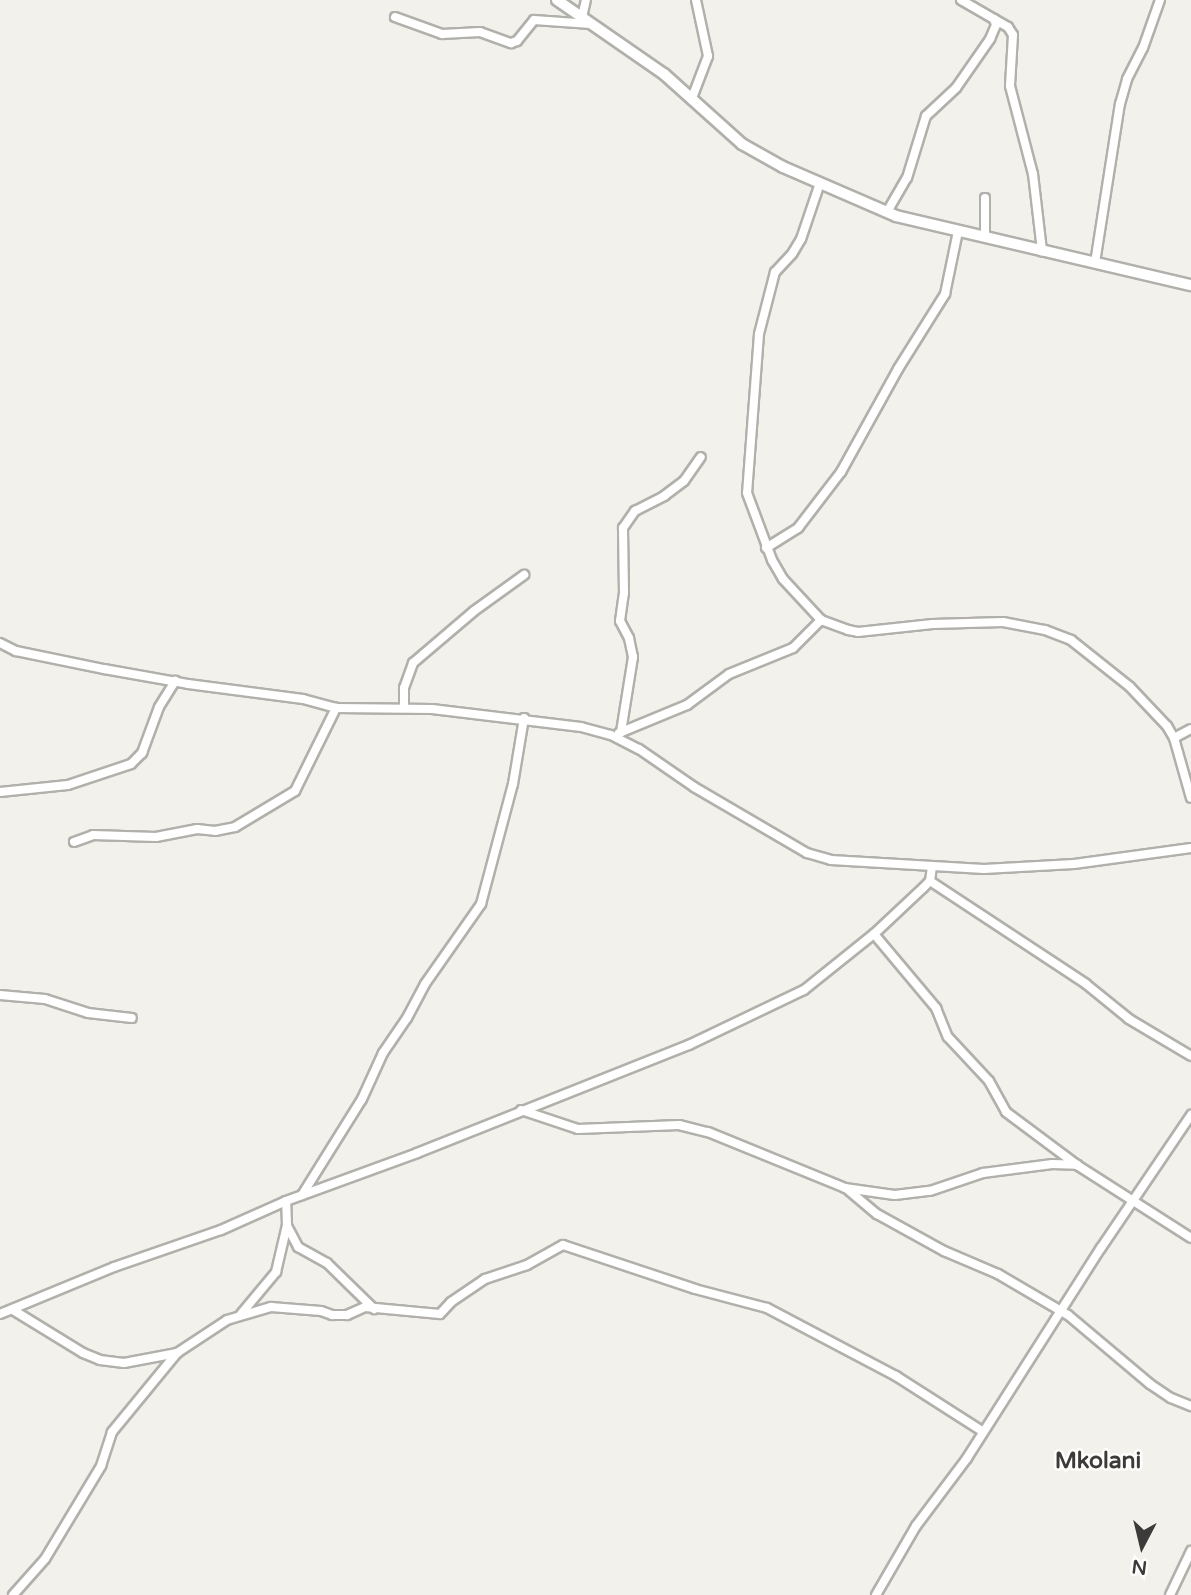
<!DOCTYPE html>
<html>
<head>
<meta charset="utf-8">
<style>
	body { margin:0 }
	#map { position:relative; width:1191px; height:1595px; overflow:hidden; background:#f3f1eb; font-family:"Varela Round",sans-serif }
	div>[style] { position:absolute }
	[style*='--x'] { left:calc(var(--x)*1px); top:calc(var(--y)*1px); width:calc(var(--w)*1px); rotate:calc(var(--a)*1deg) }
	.roads { filter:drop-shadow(2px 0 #b2b0ab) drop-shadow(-2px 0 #b2b0ab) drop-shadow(0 2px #b2b0ab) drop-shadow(0 -2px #b2b0ab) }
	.street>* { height:8px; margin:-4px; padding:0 4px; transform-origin:4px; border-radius:4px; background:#fff }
	.secondary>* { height:10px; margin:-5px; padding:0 5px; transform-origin:5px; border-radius:5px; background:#fff }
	span { translate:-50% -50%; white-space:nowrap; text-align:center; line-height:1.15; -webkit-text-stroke:5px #fffefc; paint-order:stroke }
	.quarter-label { font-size:23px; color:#3c3b39; font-weight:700 }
	.north { position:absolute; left:1107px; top:1511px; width:70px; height:70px; -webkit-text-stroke:5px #fffefc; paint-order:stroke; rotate:187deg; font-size:19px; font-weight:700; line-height:28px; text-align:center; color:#3c3b39 }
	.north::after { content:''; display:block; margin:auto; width:24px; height:32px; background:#3c3b39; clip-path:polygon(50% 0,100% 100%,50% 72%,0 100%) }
</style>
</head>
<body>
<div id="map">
	<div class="roads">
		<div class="street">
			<i style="--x:395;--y:17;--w:50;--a:19.9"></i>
			<i style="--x:442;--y:34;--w:38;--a:-3"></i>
			<i style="--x:480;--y:32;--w:33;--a:20"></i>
			<i style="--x:511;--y:43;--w:6;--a:-18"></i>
			<i style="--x:517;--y:41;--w:27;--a:-51"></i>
			<i style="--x:534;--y:20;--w:57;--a:4"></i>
			<i style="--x:582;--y:17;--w:17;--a:-77"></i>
			<i style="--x:994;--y:19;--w:16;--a:30"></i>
			<i style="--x:1008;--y:27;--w:9;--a:58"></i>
			<i style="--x:1013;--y:35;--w:51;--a:93.4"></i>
			<i style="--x:1010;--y:86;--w:91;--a:75.4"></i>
			<i style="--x:1033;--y:174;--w:78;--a:83.3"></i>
			<i style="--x:692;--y:98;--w:45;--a:-69.1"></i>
			<i style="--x:708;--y:56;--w:57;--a:-102.1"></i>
			<i style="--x:820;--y:183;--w:59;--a:108.7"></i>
			<i style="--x:801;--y:239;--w:17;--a:121"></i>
			<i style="--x:792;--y:254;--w:25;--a:133"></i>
			<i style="--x:775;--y:272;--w:64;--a:104.5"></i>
			<i style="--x:759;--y:334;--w:159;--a:94.3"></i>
			<i style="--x:747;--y:493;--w:72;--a:69.5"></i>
			<i style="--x:772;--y:560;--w:22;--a:60"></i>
			<i style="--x:783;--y:579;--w:56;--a:47.2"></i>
			<i style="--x:821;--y:620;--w:29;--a:20"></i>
			<i style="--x:848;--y:630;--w:10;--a:11"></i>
			<i style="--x:858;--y:632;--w:75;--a:-6.1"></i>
			<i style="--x:933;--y:624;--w:70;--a:-1.6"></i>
			<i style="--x:1003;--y:622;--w:43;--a:10.8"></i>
			<i style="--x:1045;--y:630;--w:28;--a:21"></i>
			<i style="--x:1071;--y:640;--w:75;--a:38.5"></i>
			<i style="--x:1130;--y:687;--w:54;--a:46.5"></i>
			<i style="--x:1167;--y:726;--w:14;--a:60"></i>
			<i style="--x:1174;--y:738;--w:62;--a:74.2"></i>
			<i style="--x:887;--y:212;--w:39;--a:-60"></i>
			<i style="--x:907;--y:178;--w:65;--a:-73"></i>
			<i style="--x:926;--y:116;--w:41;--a:-43"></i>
			<i style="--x:956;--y:88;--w:60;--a:-55.2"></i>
			<i style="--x:990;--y:39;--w:15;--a:-67"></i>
			<i style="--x:996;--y:25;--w:6;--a:-108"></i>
			<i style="--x:994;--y:19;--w:38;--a:-150"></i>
			<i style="--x:985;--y:237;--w:39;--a:-90"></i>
			<i style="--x:1095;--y:263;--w:161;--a:-81.1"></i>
			<i style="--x:1120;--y:104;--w:26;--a:-74"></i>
			<i style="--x:1127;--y:79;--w:35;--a:-63"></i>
			<i style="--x:1143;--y:48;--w:51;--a:-70.5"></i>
			<i style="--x:766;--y:548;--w:38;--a:-32"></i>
			<i style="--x:798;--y:528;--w:71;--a:-52.5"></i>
			<i style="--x:841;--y:472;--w:118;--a:-61"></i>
			<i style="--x:898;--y:369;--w:89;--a:-57.9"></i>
			<i style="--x:945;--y:294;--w:64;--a:-78.3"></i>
			<i style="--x:0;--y:643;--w:18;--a:27"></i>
			<i style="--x:16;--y:651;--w:90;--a:11.6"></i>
			<i style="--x:104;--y:669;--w:85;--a:10.1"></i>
			<i style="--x:188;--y:684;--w:116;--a:7.4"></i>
			<i style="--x:303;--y:699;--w:34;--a:15"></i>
			<i style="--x:336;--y:708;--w:96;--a:0.6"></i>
			<i style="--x:432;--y:709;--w:150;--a:6.9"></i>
			<i style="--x:581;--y:727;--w:31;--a:15"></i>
			<i style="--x:611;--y:735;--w:31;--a:27"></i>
			<i style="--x:639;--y:749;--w:67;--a:34.6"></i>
			<i style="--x:694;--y:787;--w:131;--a:30.3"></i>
			<i style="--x:807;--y:853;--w:25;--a:16"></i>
			<i style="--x:831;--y:860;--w:153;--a:3.4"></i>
			<i style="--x:984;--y:869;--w:90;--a:-3.2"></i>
			<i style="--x:1074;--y:864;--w:118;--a:-7.8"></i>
			<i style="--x:404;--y:707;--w:19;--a:-90"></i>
			<i style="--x:404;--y:688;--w:27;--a:-70"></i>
			<i style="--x:413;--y:663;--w:80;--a:-40.4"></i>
			<i style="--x:474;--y:611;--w:62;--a:-35.8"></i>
			<i style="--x:621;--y:732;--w:76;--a:-80.9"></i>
			<i style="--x:633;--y:657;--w:19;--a:-102"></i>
			<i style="--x:629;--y:638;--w:19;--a:-118"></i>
			<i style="--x:620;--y:621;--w:28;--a:-82"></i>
			<i style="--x:624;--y:593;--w:65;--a:-90.9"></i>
			<i style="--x:623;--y:528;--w:21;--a:-55"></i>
			<i style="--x:635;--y:511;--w:33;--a:-27"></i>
			<i style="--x:664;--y:496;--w:25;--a:-37"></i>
			<i style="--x:684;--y:481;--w:29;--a:-55"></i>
			<i style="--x:619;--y:733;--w:74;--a:-22.4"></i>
			<i style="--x:687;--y:705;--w:52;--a:-36.4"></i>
			<i style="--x:729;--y:674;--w:69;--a:-22.1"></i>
			<i style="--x:793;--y:648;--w:40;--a:-45"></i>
			<i style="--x:1174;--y:738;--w:19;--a:-28"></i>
			<i style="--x:0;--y:792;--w:68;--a:-5.9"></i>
			<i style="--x:68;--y:785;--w:66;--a:-18.4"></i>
			<i style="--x:131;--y:764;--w:16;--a:-45"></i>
			<i style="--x:142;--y:753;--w:49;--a:-69.7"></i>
			<i style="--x:159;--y:707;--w:31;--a:-58"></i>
			<i style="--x:74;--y:842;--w:20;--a:-20"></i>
			<i style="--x:93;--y:835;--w:63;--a:1.8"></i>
			<i style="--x:156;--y:837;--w:42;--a:-11"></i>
			<i style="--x:197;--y:829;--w:18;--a:6"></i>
			<i style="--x:215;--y:831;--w:20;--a:-11"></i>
			<i style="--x:235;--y:827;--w:70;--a:-31"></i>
			<i style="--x:295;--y:791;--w:93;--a:-63.7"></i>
			<i style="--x:930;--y:881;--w:187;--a:33.4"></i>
			<i style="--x:1086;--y:984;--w:55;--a:39.1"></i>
			<i style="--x:1129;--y:1019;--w:72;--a:30.8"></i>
			<i style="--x:874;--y:934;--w:97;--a:50"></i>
			<i style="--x:936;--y:1008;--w:31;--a:68"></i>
			<i style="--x:948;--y:1037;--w:60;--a:47"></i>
			<i style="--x:989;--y:1081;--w:35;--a:61"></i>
			<i style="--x:1006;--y:1112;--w:89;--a:36.7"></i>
			<i style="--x:0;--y:995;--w:45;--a:5.1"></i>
			<i style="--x:45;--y:999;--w:45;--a:18"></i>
			<i style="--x:88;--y:1013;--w:44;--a:6.5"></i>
			<i style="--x:521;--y:1110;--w:60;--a:18.4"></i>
			<i style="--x:578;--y:1129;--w:101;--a:-2.3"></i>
			<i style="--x:679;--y:1125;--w:30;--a:14"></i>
			<i style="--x:708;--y:1132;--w:148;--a:22.2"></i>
			<i style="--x:845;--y:1188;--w:50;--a:8"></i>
			<i style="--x:895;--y:1195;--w:35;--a:-7"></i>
			<i style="--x:930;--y:1191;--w:56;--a:-18.8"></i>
			<i style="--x:983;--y:1173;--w:70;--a:-7.4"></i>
			<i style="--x:1052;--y:1164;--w:25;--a:2"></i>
			<i style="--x:1077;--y:1165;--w:135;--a:32.6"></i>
			<i style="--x:847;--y:1189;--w:39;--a:40"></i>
			<i style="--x:877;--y:1214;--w:77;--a:28.9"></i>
			<i style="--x:944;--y:1251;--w:59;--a:23.1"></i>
			<i style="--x:998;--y:1274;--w:81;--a:30.4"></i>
			<i style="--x:1068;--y:1315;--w:107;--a:40.1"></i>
			<i style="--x:1150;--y:1384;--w:25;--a:34"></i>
			<i style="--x:1171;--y:1398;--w:22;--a:22"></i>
			<i style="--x:302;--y:1195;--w:113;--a:-58"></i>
			<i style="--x:362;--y:1099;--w:51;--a:-65.5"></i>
			<i style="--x:383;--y:1053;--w:42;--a:-55.6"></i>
			<i style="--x:407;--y:1018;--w:38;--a:-62"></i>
			<i style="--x:425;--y:984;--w:98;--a:-55"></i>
			<i style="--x:481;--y:904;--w:124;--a:-75.1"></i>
			<i style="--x:513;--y:784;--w:67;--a:-80.5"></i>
			<i style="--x:287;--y:1226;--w:24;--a:62"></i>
			<i style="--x:298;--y:1247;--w:33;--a:29"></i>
			<i style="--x:327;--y:1263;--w:66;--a:44.4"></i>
			<i style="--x:13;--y:1310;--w:82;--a:31.6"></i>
			<i style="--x:83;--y:1353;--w:18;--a:22"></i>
			<i style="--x:100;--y:1360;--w:24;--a:7"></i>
			<i style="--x:124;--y:1363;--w:54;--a:-10.7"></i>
			<i style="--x:177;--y:1353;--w:60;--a:-33.4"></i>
			<i style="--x:227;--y:1320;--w:46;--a:-16.5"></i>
			<i style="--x:271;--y:1307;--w:50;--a:4.6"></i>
			<i style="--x:321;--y:1311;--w:12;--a:20"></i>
			<i style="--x:332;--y:1315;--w:15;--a:0"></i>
			<i style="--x:347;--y:1315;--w:20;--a:-24"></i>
			<i style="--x:365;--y:1307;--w:75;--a:5.3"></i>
			<i style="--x:440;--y:1314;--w:16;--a:-47"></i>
			<i style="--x:451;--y:1302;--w:41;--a:-34.1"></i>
			<i style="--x:485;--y:1279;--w:44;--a:-18.4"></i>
			<i style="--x:527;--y:1265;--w:41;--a:-29.1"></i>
			<i style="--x:563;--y:1245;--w:139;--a:18.4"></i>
			<i style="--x:695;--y:1289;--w:74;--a:14.8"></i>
			<i style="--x:767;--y:1308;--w:146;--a:27.8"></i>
			<i style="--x:896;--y:1376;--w:102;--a:32.6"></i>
			<i style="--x:0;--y:1314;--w:123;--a:-22.4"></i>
			<i style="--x:114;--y:1267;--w:113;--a:-19.1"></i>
			<i style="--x:221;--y:1230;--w:71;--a:-24"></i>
			<i style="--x:286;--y:1201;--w:140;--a:-20.1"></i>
			<i style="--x:417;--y:1153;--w:293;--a:-21.7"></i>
			<i style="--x:689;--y:1045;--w:127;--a:-25.6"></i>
			<i style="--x:804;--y:990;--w:90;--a:-38.7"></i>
			<i style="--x:874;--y:934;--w:67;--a:-43.2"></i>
			<i style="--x:923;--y:888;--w:10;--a:-45"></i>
			<i style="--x:930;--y:881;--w:14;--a:-82"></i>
			<i style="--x:241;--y:1314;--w:55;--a:-50.2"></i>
			<i style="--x:276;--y:1272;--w:48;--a:-76.8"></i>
			<i style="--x:287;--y:1225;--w:24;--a:-92"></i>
			<i style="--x:13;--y:1595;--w:48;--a:-48.4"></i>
			<i style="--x:45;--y:1559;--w:109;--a:-58.9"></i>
			<i style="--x:101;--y:1466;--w:36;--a:-72"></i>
			<i style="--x:112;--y:1432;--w:102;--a:-50.6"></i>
			<i style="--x:876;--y:1595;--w:80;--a:-59.9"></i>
			<i style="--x:916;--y:1526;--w:85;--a:-53.1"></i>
			<i style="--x:967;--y:1458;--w:249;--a:-57.5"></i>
			<i style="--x:1101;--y:1248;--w:161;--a:-55.9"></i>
			<i style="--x:1170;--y:1595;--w:49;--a:-64.5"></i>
		</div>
		<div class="secondary">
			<i style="--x:557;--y:0;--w:130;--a:34.7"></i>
			<i style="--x:664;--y:74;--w:105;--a:41.9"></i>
			<i style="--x:742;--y:144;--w:47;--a:29.3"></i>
			<i style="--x:783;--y:167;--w:123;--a:23.4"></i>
			<i style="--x:896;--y:216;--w:303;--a:13.2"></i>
		</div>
	</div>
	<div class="quarter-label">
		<span style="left:1098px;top:1461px">Mkolani</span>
	</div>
	<div class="north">N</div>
</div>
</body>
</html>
